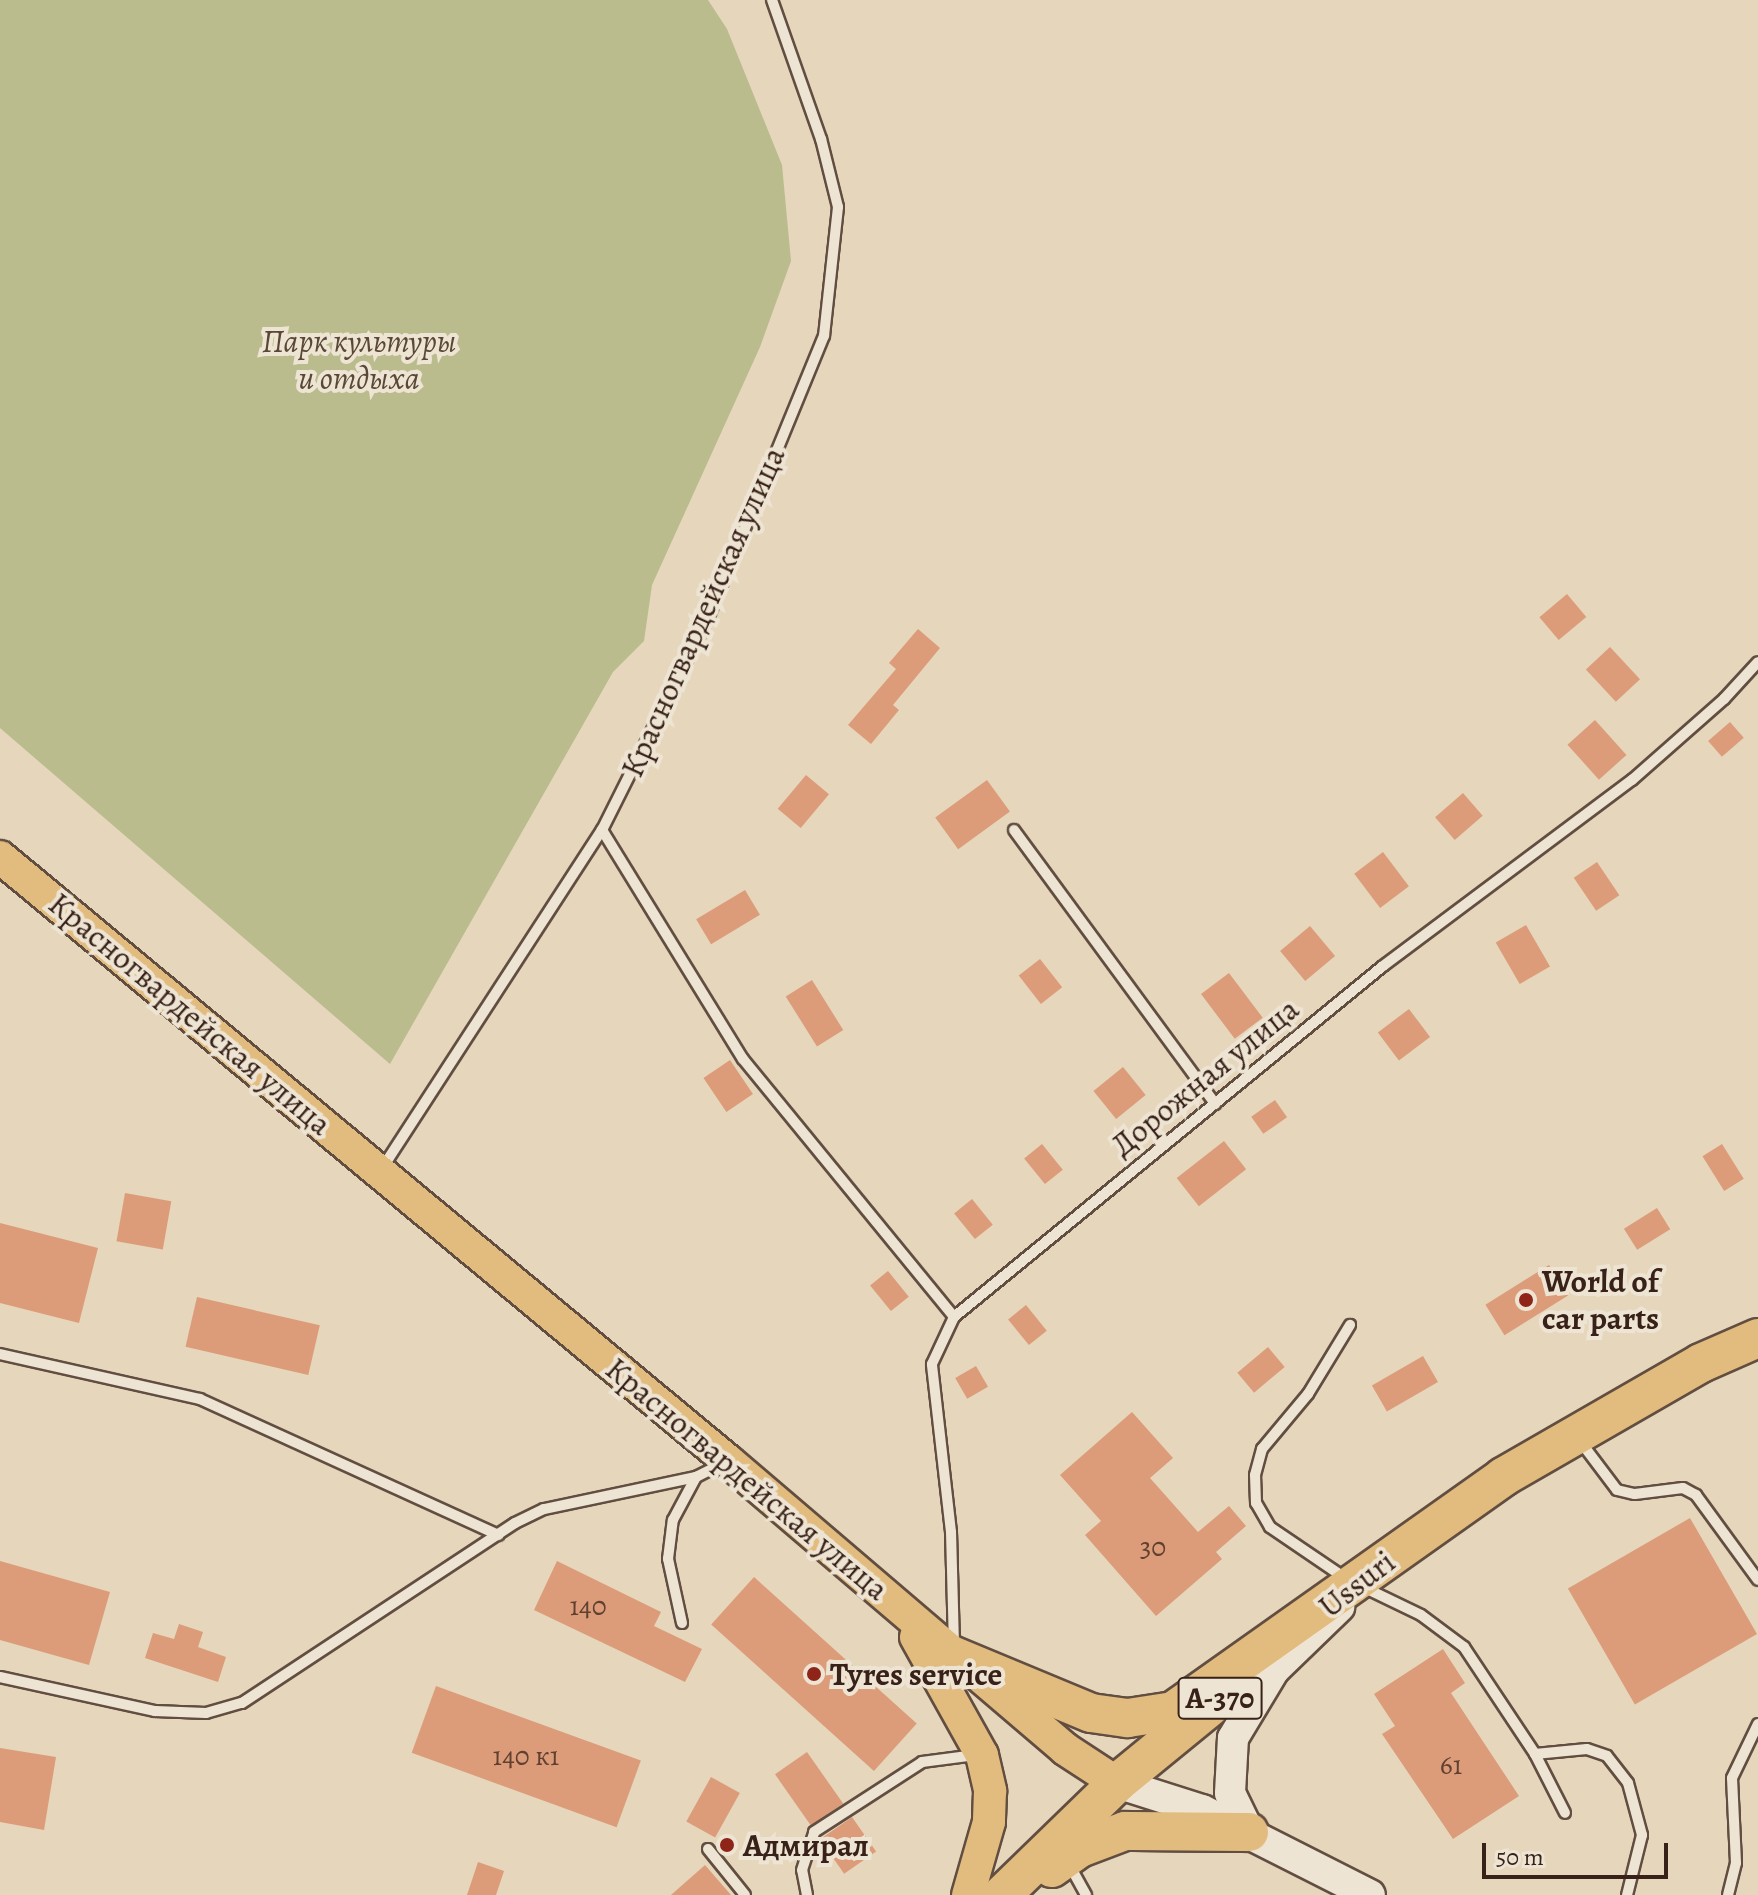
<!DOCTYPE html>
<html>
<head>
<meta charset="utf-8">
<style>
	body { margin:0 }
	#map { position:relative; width:1758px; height:1895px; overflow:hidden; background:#e5d6bc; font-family:Alegreya,serif }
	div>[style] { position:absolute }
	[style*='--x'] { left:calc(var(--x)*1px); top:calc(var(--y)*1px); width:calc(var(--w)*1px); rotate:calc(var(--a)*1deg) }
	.green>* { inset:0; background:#babc8d }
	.building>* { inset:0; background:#dd9c79; transform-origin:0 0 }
	.roads { filter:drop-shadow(2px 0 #624e41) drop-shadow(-2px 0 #624e41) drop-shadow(0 2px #624e41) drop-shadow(0 -2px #624e41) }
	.lane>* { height:10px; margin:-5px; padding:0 5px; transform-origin:5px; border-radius:5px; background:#eee4d3 }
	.secondary>* { height:30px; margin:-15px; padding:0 15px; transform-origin:15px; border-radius:15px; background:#eee4d3 }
	.primary>* { height:32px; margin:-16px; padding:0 16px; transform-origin:16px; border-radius:16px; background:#e2bb7e }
	.highway>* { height:38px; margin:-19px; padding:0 19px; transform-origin:19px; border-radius:19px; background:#e2bb7e }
	.dots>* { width:22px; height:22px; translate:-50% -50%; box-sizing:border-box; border:4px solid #eee4d3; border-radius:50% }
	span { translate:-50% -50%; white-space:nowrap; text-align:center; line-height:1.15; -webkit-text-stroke:8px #eee4d3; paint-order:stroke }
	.number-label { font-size:28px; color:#604030 }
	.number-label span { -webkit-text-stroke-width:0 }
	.shield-label span { padding:2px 6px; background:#eee4d3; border:2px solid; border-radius:6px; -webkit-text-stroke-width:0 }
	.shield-label { font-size:30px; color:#372118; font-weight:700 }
	.park-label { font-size:32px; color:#584835; font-style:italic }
	.street-label { font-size:32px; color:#372118 }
	.poi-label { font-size:32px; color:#372118; font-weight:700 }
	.left { translate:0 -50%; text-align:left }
	.scale { position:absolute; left:1482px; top:1843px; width:186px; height:36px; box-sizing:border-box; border:4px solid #372118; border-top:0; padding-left:10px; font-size:24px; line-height:28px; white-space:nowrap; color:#372118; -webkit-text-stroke:6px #eee4d3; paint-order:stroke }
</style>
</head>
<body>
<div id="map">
	<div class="green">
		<i style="clip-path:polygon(0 0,708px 0,727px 29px,782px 165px,791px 261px,760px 347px,652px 585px,644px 641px,613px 672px,390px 1064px,0 728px)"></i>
	</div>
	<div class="building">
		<i style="left:1567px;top:594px;width:30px;height:36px;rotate:50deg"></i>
		<i style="clip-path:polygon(918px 629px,940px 648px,893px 705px,899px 710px,871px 744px,848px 725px,896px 669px,889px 663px)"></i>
		<i style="left:1610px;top:647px;width:44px;height:33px;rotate:47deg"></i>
		<i style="left:1595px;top:720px;width:47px;height:37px;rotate:48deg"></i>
		<i style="left:1730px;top:722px;width:21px;height:29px;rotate:49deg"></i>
		<i style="left:806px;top:775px;width:30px;height:44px;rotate:40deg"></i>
		<i style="left:987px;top:780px;width:39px;height:64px;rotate:54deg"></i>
		<i style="left:1463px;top:793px;width:30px;height:37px;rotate:49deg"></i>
		<i style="left:1383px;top:852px;width:43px;height:36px;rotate:53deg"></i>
		<i style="left:1597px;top:862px;width:40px;height:28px;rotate:56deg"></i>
		<i style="left:745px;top:890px;width:29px;height:57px;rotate:59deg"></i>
		<i style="left:1526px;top:925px;width:48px;height:35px;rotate:60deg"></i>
		<i style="left:1310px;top:926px;width:39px;height:39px;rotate:50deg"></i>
		<i style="left:1040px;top:959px;width:36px;height:27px;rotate:52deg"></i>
		<i style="left:1229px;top:973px;width:56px;height:35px;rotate:53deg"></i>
		<i style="left:812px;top:980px;width:59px;height:31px;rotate:58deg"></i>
		<i style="left:1409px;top:1009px;width:35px;height:39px;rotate:53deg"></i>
		<i style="left:730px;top:1060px;width:41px;height:32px;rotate:56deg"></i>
		<i style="left:1123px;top:1067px;width:36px;height:38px;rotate:51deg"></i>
		<i style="left:1275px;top:1100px;width:21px;height:29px;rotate:55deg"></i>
		<i style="left:1224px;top:1141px;width:36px;height:60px;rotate:52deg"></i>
		<i style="left:1042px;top:1144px;width:33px;height:23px;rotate:51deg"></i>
		<i style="left:1722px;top:1144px;width:41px;height:23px;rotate:58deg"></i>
		<i style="left:125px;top:1193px;width:47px;height:49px;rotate:10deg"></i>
		<i style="left:972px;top:1199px;width:33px;height:23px;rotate:51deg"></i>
		<i style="left:1657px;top:1208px;width:25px;height:39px;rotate:58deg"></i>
		<i style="clip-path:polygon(0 1223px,98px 1248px,79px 1323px,0 1303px)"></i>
		<i style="left:1549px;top:1265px;width:36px;height:75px;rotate:58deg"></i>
		<i style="left:888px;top:1271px;width:33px;height:23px;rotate:51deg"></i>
		<i style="left:197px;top:1297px;width:126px;height:51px;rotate:13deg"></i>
		<i style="left:1026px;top:1305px;width:33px;height:23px;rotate:51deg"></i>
		<i style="left:1268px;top:1347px;width:26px;height:40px;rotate:50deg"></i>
		<i style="left:1423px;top:1356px;width:30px;height:59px;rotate:60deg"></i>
		<i style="left:976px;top:1366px;width:24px;height:24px;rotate:60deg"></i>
		<i style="clip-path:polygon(1132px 1412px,1173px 1458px,1150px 1478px,1198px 1532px,1229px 1506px,1246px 1526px,1216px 1552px,1222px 1559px,1156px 1616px,1085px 1535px,1101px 1521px,1060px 1475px)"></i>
		<i style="left:1690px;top:1518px;width:134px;height:141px;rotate:60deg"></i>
		<i style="clip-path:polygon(0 1561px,110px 1592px,89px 1665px,0 1640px)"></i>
		<i style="clip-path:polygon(557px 1561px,661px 1612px,654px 1626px,702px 1649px,685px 1682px,534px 1610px)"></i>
		<i style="left:754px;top:1577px;width:219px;height:64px;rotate:42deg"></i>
		<i style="clip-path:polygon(179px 1624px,203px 1632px,198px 1647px,226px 1657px,218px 1682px,145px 1658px,153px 1633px,174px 1639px)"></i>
		<i style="clip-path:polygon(1443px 1649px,1465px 1683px,1451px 1693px,1519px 1796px,1453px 1839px,1382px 1734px,1395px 1726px,1374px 1694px)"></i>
		<i style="left:436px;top:1686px;width:218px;height:71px;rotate:20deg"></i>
		<i style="clip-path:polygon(0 1748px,56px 1757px,44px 1830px,0 1822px)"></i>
		<i style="left:807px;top:1752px;width:63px;height:39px;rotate:55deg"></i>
		<i style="left:711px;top:1777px;width:33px;height:51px;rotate:29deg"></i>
		<i style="left:852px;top:1817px;width:42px;height:39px;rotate:55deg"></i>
		<i style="clip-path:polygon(478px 1862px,504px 1871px,496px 1895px,467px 1895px)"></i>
		<i style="clip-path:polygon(705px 1865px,731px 1895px,671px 1895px)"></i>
	</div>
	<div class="roads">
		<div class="lane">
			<i style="--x:602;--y:830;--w:269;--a:58.4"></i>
			<i style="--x:743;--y:1059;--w:333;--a:50.7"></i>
			<i style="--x:1014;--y:830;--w:340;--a:53.7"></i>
			<i style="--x:381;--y:1170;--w:406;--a:-57"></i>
			<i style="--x:602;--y:830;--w:239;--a:-63.4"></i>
			<i style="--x:709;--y:616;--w:303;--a:-67.7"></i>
			<i style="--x:824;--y:336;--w:130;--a:-83.8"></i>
			<i style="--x:838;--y:207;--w:70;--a:-104"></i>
			<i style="--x:821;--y:139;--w:147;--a:-109.4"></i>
			<i style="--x:0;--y:1354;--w:205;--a:12.7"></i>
			<i style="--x:200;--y:1399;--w:328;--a:24.5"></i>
			<i style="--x:1580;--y:1441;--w:61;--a:52.9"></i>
			<i style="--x:1617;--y:1490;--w:18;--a:13"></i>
			<i style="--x:1635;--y:1494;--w:48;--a:-7.1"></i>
			<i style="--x:1683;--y:1488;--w:15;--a:28"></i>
			<i style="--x:1696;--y:1495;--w:105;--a:53.9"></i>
			<i style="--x:1345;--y:1578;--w:91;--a:-145.8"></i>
			<i style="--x:1270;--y:1527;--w:28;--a:-120"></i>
			<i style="--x:1256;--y:1503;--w:28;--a:-92"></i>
			<i style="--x:1255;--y:1475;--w:27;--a:-75"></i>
			<i style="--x:1262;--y:1449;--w:72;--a:-50.1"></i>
			<i style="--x:1308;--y:1394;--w:81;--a:-58.7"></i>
			<i style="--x:1363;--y:1587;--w:64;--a:25.8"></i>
			<i style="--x:1421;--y:1615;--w:54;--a:36.7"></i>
			<i style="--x:1464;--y:1647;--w:128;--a:56.4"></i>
			<i style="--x:1535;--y:1754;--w:66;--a:63"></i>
			<i style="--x:682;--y:1623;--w:66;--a:-102.3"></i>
			<i style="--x:668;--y:1559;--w:39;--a:-83"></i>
			<i style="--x:673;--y:1520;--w:49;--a:-61.9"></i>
			<i style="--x:696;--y:1477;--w:29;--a:-27"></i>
			<i style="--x:954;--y:1646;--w:114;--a:-91.5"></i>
			<i style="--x:951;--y:1532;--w:169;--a:-96.5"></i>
			<i style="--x:932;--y:1364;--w:52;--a:-64.9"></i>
			<i style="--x:954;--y:1317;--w:554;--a:-39.29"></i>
			<i style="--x:1383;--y:966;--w:311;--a:-36.8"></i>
			<i style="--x:1632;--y:780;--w:123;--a:-41.4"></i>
			<i style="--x:1724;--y:699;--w:50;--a:-47.4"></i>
			<i style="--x:0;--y:1677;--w:159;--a:12.4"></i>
			<i style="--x:155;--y:1711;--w:51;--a:2.2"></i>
			<i style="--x:206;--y:1713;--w:37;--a:-16"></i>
			<i style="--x:242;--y:1703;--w:327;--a:-33.4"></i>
			<i style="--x:515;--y:1523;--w:32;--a:-26"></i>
			<i style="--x:544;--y:1509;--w:155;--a:-11.9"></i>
			<i style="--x:1535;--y:1754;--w:52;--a:-5.5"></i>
			<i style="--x:1587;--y:1749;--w:21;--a:19"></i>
			<i style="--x:1607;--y:1756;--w:34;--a:52"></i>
			<i style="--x:1628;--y:1783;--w:54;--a:74.9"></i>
			<i style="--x:1642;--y:1835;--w:62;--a:104"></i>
			<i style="--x:708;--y:1849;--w:59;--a:51.2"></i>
			<i style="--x:1070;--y:1866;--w:33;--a:61"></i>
			<i style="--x:807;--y:1895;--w:25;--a:-101"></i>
			<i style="--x:802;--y:1870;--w:40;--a:-72"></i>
			<i style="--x:814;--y:1832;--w:129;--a:-32.9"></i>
			<i style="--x:922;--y:1762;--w:54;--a:-7.4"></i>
			<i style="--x:1728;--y:1895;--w:33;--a:-76"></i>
			<i style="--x:1736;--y:1863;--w:85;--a:-92.7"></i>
			<i style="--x:1732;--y:1778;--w:60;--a:-64.3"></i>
		</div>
		<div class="secondary">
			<i style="--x:1117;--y:1783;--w:89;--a:17.6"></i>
			<i style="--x:1202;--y:1810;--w:188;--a:26.8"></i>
			<i style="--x:1249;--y:1832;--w:43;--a:-116"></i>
			<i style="--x:1230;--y:1793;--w:55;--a:-86.9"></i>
			<i style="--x:1233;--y:1738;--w:79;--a:-58.9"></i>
			<i style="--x:1274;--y:1670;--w:91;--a:-44.1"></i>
		</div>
		<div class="primary">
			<i style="--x:0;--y:857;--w:946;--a:39.68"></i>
			<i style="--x:728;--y:1461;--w:443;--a:40.5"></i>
			<i style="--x:1065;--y:1749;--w:62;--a:33.2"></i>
			<i style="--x:916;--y:1637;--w:135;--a:60.8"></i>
			<i style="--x:982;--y:1755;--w:37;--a:77"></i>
			<i style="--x:990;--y:1791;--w:31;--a:92"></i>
			<i style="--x:989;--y:1822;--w:76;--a:106"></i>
		</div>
		<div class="highway">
			<i style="--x:954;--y:1656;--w:148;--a:22.6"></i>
			<i style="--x:1091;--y:1713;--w:37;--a:8"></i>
			<i style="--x:1128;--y:1718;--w:46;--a:-8.8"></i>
			<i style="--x:1173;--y:1711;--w:405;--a:-35.3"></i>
			<i style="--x:1503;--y:1477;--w:228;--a:-29.9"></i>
			<i style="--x:1701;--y:1363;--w:62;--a:-23.7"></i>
			<i style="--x:1052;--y:1868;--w:34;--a:-36"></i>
			<i style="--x:1080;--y:1848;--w:48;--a:-20.7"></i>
			<i style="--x:1125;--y:1831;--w:124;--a:0.5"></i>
			<i style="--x:1002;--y:1895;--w:161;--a:-44.2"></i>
			<i style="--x:1117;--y:1783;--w:120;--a:-39.3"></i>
		</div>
	</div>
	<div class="dots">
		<i style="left:1526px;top:1300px;background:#8f2418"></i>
		<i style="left:814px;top:1674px;background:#8f2418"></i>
		<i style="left:727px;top:1845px;background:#8f2418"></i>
	</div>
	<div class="number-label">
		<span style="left:1153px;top:1547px">30</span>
		<span style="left:588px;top:1606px">140</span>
		<span style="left:526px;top:1756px">140 к1</span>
		<span style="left:1451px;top:1765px">61</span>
	</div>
	<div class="shield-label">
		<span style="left:1220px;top:1698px">А-370</span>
	</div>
	<div class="park-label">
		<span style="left:359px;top:360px">Парк культуры<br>и отдыха</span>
	</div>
	<div class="street-label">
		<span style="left:703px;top:612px;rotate:-66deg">Красногвардейская улица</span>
		<span style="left:190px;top:1014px;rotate:40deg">Красногвардейская улица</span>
		<span style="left:1205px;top:1077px;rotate:-39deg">Дорожная улица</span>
		<span style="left:747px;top:1479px;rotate:40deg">Красногвардейская улица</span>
		<span style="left:1357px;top:1584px;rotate:-38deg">Ussuri</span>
	</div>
	<div class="poi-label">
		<span class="left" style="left:1542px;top:1300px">World of<br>car parts</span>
		<span class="left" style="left:830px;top:1674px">Tyres service</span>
		<span class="left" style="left:743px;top:1845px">Адмирал</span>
	</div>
	<div class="scale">50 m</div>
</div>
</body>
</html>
